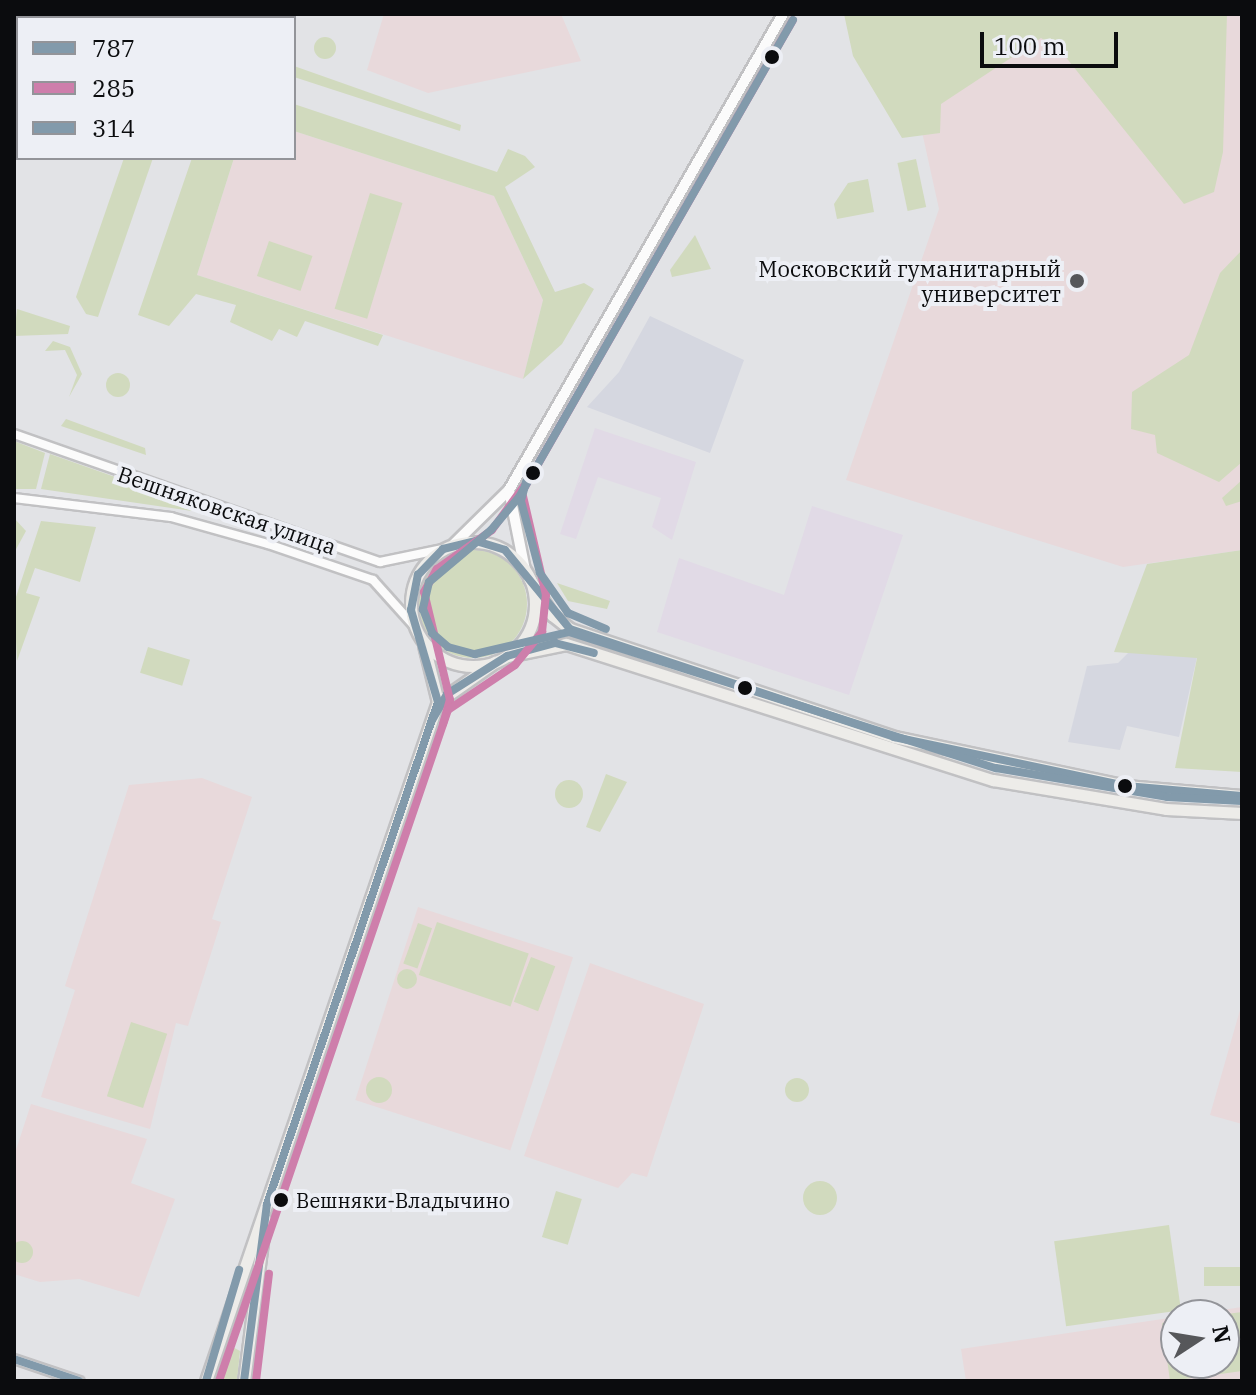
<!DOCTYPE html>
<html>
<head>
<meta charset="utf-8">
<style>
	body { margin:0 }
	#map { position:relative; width:1256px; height:1395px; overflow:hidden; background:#e2e3e6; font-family:"IBM Plex Serif",serif }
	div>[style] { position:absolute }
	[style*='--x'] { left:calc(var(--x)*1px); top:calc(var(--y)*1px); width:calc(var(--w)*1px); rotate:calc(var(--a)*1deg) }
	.commercial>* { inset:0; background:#e1dae6 }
	.built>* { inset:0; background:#d5d7e0 }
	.education>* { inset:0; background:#e8d9db; transform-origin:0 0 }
	.green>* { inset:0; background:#d1dabe; transform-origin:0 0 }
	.round { border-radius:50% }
	.roads { filter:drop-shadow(2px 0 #c1c1c3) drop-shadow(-2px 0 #c1c1c3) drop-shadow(0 2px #c1c1c3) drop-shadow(0 -2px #c1c1c3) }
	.minor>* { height:8px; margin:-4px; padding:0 4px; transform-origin:4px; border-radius:4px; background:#fbfbfb }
	.tertiary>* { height:10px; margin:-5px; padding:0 5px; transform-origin:5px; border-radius:5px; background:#fbfbfb }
	.secondary>* { height:11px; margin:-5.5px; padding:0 5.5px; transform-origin:5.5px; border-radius:5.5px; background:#edece9 }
	.secondary>.ring { margin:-5.5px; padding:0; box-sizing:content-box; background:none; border:11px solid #edece9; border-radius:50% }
	.bus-1>* { height:8px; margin:-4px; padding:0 4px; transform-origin:4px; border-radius:4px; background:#829aab }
	.bus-2>* { height:8px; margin:-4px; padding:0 4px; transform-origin:4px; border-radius:4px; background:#ce7eab }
	.bus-3>* { height:8px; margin:-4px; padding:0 4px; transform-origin:4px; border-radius:4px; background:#829aab }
	.bus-4>* { height:8px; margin:-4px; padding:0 4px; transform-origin:4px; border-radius:4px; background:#829aab }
	.dots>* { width:22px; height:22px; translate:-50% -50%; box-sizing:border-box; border:4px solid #edeff5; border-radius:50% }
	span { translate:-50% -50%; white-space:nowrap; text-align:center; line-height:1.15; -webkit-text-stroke:8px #edeff5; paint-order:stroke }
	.bus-label { font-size:20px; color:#0b0c0e }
	.left { translate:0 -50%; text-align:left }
	.poi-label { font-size:22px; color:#0b0c0e }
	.right { translate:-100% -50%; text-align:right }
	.street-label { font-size:22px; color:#0b0c0e }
	.frame { position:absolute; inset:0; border:16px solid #0b0c0e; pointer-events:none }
	.legend { position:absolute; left:16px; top:16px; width:280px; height:144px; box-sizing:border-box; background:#edeff5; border:2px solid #939499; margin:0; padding:10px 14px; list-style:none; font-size:24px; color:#0b0c0e }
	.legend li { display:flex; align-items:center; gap:16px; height:40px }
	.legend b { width:40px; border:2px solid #939499 }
	.north { position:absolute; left:1160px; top:1299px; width:80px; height:80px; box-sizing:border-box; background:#edeff5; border:2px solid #939499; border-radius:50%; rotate:78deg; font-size:22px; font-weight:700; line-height:32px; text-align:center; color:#0b0c0e }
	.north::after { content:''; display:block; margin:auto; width:28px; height:36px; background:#56575a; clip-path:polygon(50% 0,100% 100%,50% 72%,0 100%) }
	.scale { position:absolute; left:980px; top:32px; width:138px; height:36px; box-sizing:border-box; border:4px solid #0b0c0e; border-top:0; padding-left:10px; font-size:24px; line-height:28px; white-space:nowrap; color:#0b0c0e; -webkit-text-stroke:6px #edeff5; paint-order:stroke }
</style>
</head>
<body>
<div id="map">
	<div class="commercial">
		<i style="clip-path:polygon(595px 428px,696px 462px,672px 540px,652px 527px,661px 498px,598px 477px,576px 539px,560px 534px)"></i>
		<i style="clip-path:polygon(812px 506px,903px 535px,849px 695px,657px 632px,679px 558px,784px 595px)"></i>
	</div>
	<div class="built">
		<i style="clip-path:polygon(650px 316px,744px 360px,710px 453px,587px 407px,619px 372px)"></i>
		<i style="clip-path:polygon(1129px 652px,1197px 657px,1179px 737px,1127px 726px,1120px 750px,1068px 742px,1087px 666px,1118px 663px)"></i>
	</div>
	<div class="education">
		<i style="clip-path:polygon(384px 14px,561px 14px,581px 61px,428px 93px,367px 70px)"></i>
		<i style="clip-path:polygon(896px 14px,1242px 14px,1242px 550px,1123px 567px,846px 480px,939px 209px)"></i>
		<i style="clip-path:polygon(294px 131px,494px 196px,543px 300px,523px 379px,197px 275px,234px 158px,294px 158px)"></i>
		<i style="clip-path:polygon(202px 778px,252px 797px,212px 919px,221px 922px,188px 1026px,176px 1023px,150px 1129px,41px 1097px,75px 990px,65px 986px,129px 785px)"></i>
		<i style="left:418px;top:907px;width:163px;height:203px;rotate:18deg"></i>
		<i style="clip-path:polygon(590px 963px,704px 1004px,647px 1177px,632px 1173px,618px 1188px,524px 1156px)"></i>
		<i style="clip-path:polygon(1242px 1003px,1242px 1124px,1210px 1115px)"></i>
		<i style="clip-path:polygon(31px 1104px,147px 1139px,131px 1183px,175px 1199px,139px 1297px,79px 1279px,40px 1282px,14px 1274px,14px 1156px)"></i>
		<i style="clip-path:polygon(1242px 1307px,1242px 1381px,966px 1381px,961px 1349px,1176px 1317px,1176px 1363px,1224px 1363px,1224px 1315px,1188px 1315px)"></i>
	</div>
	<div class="green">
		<i style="clip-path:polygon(14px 14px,53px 14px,18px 18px,14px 124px)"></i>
		<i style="clip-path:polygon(844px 14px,1227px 14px,1223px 152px,1214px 192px,1184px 204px,1060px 50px,1041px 38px,941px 104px,940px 133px,902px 138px,853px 56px)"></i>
		<i class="round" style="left:314px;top:37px;width:22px;height:22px"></i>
		<i style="clip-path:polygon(294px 66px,461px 125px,460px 131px,294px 77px)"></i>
		<i style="clip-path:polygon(294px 104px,497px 172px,508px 149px,525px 156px,535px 167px,505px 187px,555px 292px,584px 283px,594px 289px,562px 344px,523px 379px,543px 300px,494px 196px,294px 131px)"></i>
		<i style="clip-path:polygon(124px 158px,153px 158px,98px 317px,86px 314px,76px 297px)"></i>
		<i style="clip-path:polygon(192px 158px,234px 158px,197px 275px,383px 335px,378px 346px,305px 321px,297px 337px,279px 329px,272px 341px,230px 322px,236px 305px,196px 294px,169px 326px,138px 315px)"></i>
		<i style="left:916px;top:159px;width:49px;height:19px;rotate:78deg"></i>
		<i style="clip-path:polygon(868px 179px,874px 212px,837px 219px,834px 204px,848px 183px)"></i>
		<i style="left:370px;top:193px;width:34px;height:121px;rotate:17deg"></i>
		<i style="clip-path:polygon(695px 235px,711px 269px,672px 277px,670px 270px)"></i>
		<i style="left:269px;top:241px;width:46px;height:37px;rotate:19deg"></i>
		<i style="clip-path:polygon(1242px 250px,1242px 462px,1219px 482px,1157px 453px,1155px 435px,1131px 429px,1132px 392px,1189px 355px,1220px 273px)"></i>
		<i style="clip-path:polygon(17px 309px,70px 326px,68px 334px,14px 336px)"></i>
		<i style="clip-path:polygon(53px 341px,70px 347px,82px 374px,69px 397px,77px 375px,65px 350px,45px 351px)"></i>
		<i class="round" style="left:106px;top:373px;width:24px;height:24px"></i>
		<i style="clip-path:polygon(66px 419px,145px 448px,146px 455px,61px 426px)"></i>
		<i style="clip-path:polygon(14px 441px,45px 453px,36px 489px,14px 489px)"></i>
		<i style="clip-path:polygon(50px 454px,152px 490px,195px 505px,192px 511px,41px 489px)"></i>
		<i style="clip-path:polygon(1242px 480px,1242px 501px,1226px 506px,1222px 498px)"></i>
		<i style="clip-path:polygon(14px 518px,26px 531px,14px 553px)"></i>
		<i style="clip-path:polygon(41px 521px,96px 527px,80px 582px,35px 568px,26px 593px,40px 597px,17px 661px,14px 603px)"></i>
		<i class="round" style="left:419px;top:550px;width:108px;height:108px"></i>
		<i style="clip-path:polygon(1242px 550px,1242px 772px,1175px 768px,1197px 658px,1114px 652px,1147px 564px)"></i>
		<i style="clip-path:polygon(557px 583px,610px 601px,607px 609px,568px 601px)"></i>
		<i style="left:148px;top:647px;width:44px;height:27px;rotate:17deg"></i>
		<i style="clip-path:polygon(606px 774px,627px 782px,600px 832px,586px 827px)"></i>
		<i class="round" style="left:555px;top:780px;width:28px;height:28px"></i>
		<i style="left:437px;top:922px;width:97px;height:56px;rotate:19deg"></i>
		<i style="left:418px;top:923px;width:15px;height:43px;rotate:20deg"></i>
		<i style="left:531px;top:957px;width:26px;height:48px;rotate:21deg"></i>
		<i class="round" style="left:397px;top:969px;width:20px;height:20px"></i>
		<i style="left:131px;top:1022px;width:38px;height:78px;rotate:18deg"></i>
		<i class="round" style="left:366px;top:1077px;width:26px;height:26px"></i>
		<i class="round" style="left:785px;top:1078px;width:24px;height:24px"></i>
		<i class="round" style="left:803px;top:1181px;width:34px;height:34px"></i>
		<i style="left:556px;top:1191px;width:27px;height:48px;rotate:17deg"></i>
		<i style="left:1169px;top:1225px;width:86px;height:116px;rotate:82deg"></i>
		<i class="round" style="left:11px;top:1241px;width:22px;height:22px"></i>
		<i style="left:1242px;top:1267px;width:19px;height:38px;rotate:90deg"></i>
		<i style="clip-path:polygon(245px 1285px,242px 1327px,236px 1329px,231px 1324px)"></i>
		<i style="clip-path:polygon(1242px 1312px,1242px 1371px,1170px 1381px,1162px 1323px,1176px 1321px,1176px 1363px,1224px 1363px,1219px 1315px)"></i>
		<i style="clip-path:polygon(225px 1343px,240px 1351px,237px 1381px,214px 1381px)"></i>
	</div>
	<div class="roads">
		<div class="minor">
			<i style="--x:14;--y:434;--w:388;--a:19.3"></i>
			<i style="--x:380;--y:562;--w:64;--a:-11.7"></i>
			<i style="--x:14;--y:498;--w:158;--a:6.9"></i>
			<i style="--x:171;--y:517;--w:101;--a:15.6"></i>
			<i style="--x:268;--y:544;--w:111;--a:18.9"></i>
			<i style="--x:373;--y:580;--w:64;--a:48.1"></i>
			<i style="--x:14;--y:1359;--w:69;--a:18.7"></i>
		</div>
		<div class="tertiary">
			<i style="--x:509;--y:490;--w:82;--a:78.7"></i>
			<i style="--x:454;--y:544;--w:77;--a:-44.5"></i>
			<i style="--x:509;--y:490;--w:549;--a:-60.07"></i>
		</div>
		<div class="secondary">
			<i class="ring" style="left:411px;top:542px;width:113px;height:113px"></i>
			<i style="--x:529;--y:578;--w:44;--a:58.1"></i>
			<i style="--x:552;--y:615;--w:23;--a:38"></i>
			<i style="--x:570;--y:629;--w:342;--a:18.4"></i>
			<i style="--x:894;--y:737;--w:237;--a:11.9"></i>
			<i style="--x:1126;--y:786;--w:116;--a:4.9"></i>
			<i style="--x:424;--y:645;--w:59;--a:76.2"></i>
			<i style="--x:507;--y:656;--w:60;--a:-11.5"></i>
			<i style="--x:566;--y:644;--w:448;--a:17.7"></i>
			<i style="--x:993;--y:780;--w:175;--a:9.5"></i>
			<i style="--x:1166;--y:809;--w:76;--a:3"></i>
			<i style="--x:206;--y:1381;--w:718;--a:-71.14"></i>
			<i style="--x:438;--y:702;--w:70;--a:-35.1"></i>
			<i style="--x:244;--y:1381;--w:163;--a:-82.6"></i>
		</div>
	</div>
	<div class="bus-1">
		<i style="--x:431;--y:722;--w:32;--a:-60"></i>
		<i style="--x:447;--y:694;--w:71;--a:-32.3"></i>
		<i style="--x:507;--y:656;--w:50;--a:-15.2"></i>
		<i style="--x:555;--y:643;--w:40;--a:14.4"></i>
		<i style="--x:206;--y:1381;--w:116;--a:-73.4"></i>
		<i style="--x:244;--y:1381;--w:178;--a:-82.6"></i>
		<i style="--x:267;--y:1204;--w:530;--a:-71.19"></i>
		<i style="--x:438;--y:702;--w:96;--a:-106.4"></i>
		<i style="--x:411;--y:610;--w:36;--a:-79"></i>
		<i style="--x:418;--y:575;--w:36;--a:-46"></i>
		<i style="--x:443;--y:549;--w:34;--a:-14"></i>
		<i style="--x:476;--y:541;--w:30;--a:17"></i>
		<i style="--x:505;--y:550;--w:102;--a:50.6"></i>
		<i style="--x:570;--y:629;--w:342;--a:18.4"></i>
		<i style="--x:894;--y:737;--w:237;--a:11.9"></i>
		<i style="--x:1126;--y:786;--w:116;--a:4.9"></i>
	</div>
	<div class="bus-2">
		<i style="--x:443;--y:724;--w:25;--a:-74"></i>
		<i style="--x:450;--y:700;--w:111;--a:-103.5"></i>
		<i style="--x:424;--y:592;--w:26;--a:-61"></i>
		<i style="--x:437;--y:569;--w:67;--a:-35.3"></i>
		<i style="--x:492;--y:530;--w:54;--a:-54"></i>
		<i style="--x:219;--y:1381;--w:709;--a:-71.16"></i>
		<i style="--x:448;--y:710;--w:81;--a:-33.9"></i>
		<i style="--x:515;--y:665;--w:43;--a:-50.7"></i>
		<i style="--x:542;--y:632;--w:37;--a:-84"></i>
		<i style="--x:546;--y:595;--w:106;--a:-103.1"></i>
		<i style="--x:522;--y:492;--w:544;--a:-60.14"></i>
		<i style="--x:256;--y:1381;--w:108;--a:-83.1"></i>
	</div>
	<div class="bus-3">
		<i style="--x:793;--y:20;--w:550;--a:119.87"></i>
		<i style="--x:519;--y:497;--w:43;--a:130.3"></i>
		<i style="--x:491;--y:530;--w:81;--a:140"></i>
		<i style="--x:429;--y:582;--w:28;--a:103"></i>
		<i style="--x:423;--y:609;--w:26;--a:69"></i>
		<i style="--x:432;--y:633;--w:21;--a:41"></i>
		<i style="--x:448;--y:647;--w:28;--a:15"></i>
		<i style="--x:475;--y:654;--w:97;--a:-13.2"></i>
		<i style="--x:569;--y:632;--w:448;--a:17.7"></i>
		<i style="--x:996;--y:768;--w:173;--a:9.6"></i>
		<i style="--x:1167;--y:797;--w:75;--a:3.1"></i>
		<i style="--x:526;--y:482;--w:20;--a:105"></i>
		<i style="--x:521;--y:501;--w:74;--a:75.2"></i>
		<i style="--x:540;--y:573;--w:49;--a:55"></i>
		<i style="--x:568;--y:613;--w:41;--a:22.8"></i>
	</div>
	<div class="bus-4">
		<i style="--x:14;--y:1359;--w:69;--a:18.7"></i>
	</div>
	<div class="dots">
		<i style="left:772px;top:57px;background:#0b0c0e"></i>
		<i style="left:1077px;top:281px;background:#56575a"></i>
		<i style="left:533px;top:473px;background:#0b0c0e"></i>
		<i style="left:745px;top:688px;background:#0b0c0e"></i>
		<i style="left:1125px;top:786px;background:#0b0c0e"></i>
		<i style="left:281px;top:1200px;background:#0b0c0e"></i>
	</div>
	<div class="bus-label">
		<span class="left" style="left:296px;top:1200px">Вешняки-Владычино</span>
	</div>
	<div class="poi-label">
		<span class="right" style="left:1061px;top:281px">Московский гуманитарный<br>университет</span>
	</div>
	<div class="street-label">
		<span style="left:227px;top:510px;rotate:19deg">Вешняковская улица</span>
	</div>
	<div class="frame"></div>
	<ul class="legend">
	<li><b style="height:10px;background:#829aab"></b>787</li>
	<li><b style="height:10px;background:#ce7eab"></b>285</li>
	<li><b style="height:10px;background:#829aab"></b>314</li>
	</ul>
	<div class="north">N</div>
	<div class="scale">100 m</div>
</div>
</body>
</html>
